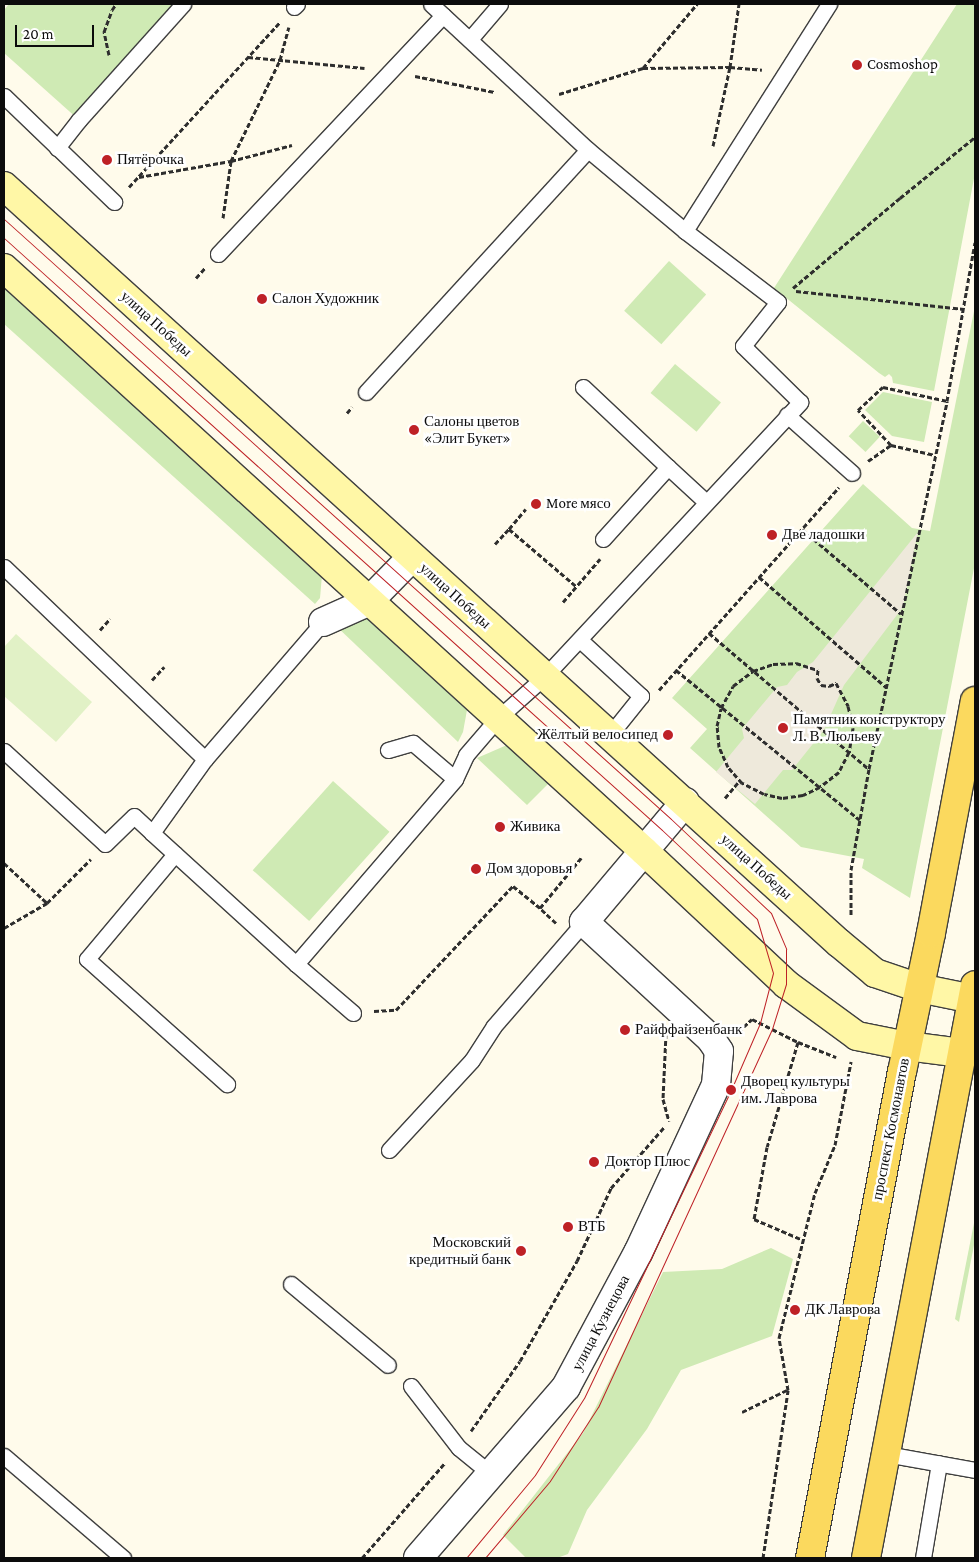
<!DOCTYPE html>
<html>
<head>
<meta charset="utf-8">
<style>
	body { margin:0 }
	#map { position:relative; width:979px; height:1562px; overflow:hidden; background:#fffbeb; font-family:"Crimson Pro",serif }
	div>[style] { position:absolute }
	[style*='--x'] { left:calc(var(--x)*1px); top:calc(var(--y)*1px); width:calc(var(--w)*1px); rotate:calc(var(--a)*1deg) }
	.green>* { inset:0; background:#cfeab4; transform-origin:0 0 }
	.pitch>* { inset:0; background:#e1f1c6 }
	.plaza>* { inset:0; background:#eee9db }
	.path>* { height:3px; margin-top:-1.5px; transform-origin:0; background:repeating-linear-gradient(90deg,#2e2e2e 0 5px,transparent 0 7.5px) }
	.roads { filter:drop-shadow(1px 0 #3f3f3f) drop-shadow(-1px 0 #3f3f3f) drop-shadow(0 1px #3f3f3f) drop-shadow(0 -1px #3f3f3f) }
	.service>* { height:15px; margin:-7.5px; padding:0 7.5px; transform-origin:7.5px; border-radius:7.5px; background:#fff }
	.minor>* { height:28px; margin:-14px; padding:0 14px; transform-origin:14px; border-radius:14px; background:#fff }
	.secondary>* { height:28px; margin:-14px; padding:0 14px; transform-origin:14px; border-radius:14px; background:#fff7a6 }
	.primary>* { height:28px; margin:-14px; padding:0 14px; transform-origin:14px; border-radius:14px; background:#fbd95e }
	.tram>* { height:1px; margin:-0.5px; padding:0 0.5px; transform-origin:0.5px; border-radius:0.5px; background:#be2126 }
	.dots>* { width:14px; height:14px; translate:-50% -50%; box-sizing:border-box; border:2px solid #fff; border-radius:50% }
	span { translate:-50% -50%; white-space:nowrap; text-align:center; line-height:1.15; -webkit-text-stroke:5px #fff; paint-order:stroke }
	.poi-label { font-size:15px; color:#0c0c0c }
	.left { translate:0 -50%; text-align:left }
	.right { translate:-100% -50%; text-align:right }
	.street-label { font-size:15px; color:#0c0c0c }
	.frame { position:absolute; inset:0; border:5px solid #0c0c0c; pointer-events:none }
	.scale { position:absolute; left:15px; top:25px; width:79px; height:22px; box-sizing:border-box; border:2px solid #0c0c0c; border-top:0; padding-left:6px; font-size:15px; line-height:18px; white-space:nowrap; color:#0c0c0c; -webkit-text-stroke:4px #fff; paint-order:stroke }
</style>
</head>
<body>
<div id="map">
	<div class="green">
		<i style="clip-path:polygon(9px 4px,182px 4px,79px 120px,4px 53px,4px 10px)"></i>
		<i style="clip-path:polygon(957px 4px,975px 4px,975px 173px,934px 391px,893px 383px,892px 377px,889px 374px,885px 377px,879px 373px,774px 288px)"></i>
		<i style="left:669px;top:261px;width:50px;height:67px;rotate:42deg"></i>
		<i style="clip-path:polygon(4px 287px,322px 575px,320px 598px,315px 604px,4px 324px)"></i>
		<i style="clip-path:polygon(975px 306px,975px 563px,910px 898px,862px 868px,864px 859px,801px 847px,690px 748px,707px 729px,672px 698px,863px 484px,912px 528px,930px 531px)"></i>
		<i style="left:675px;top:364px;width:60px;height:38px;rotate:40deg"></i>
		<i style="clip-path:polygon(883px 392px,932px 402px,924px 442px,892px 436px,865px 410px)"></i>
		<i style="left:863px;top:421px;width:23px;height:21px;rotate:43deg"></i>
		<i style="clip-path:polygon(361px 612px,467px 710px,463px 732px,458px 742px,335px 625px)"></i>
		<i style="clip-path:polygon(507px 745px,549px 783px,527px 805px,477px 758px)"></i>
		<i style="left:333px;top:781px;width:76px;height:120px;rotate:42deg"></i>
		<i style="clip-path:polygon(975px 1218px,975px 1240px,959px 1322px,955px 1319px)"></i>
		<i style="clip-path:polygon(771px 1248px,793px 1259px,772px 1336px,681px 1370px,647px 1429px,587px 1510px,568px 1554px,557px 1558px,526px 1558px,503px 1535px,583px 1433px,663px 1272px,722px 1269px)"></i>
	</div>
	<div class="pitch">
		<i style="clip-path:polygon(16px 634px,92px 702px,56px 742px,4px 696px,4px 647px)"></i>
	</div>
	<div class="plaza">
		<i style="clip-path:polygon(918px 532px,903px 607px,844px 685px,824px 730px,792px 770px,783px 770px,755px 804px,716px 772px,744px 738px,742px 729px,777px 687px,787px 685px,797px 672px,813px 662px)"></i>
	</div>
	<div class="path">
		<i style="--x:109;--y:55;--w:24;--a:-102"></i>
		<i style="--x:104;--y:32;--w:23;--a:-70"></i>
		<i style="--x:112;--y:10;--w:7;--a:-56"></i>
		<i style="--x:248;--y:57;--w:117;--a:5.4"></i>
		<i style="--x:643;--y:68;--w:87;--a:-0.7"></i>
		<i style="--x:730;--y:67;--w:32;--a:5"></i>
		<i style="--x:415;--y:76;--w:81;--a:11.4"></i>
		<i style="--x:559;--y:94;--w:88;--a:-17.2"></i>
		<i style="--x:643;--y:68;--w:84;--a:-49.8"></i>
		<i style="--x:713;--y:146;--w:81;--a:-77.9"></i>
		<i style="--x:730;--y:67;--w:64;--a:-81.9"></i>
		<i style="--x:139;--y:177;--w:93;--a:-9.9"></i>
		<i style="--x:231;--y:161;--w:63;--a:-14.7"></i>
		<i style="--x:129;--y:187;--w:224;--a:-47.5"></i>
		<i style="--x:223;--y:218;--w:58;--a:-82"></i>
		<i style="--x:231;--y:161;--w:112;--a:-64.1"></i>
		<i style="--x:280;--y:60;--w:34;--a:-75"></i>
		<i style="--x:196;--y:278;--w:13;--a:-48"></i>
		<i style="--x:793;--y:288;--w:140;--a:-40.1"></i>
		<i style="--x:900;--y:198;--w:97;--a:-39.1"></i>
		<i style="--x:796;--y:291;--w:169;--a:6.1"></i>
		<i style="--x:347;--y:413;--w:8;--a:-50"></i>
		<i style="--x:891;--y:445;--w:48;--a:-133.3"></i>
		<i style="--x:858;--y:410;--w:34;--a:-43"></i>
		<i style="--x:883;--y:387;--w:66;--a:12.3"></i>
		<i style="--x:868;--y:461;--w:28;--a:-35"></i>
		<i style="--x:891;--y:445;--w:45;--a:12.8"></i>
		<i style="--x:509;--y:529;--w:26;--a:-50"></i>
		<i style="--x:802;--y:529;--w:130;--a:40.6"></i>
		<i style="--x:495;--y:544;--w:21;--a:-47"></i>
		<i style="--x:509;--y:529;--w:88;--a:40.4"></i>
		<i style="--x:759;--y:577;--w:168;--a:40.9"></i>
		<i style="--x:563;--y:602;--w:57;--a:-49.3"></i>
		<i style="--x:100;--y:630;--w:15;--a:-48"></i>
		<i style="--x:709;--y:633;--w:210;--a:40.4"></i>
		<i style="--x:796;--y:663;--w:23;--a:18"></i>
		<i style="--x:818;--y:670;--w:8;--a:97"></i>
		<i style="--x:817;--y:678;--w:8;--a:60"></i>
		<i style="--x:821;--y:685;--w:8;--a:7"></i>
		<i style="--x:829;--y:686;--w:8;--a:-23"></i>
		<i style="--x:836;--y:683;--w:26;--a:62"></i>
		<i style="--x:848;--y:706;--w:23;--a:77"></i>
		<i style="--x:853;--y:728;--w:24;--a:99"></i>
		<i style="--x:849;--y:752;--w:22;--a:117"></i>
		<i style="--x:839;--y:772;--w:24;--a:142"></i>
		<i style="--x:820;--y:787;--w:19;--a:155"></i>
		<i style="--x:803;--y:795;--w:21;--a:172"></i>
		<i style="--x:782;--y:798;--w:18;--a:-167"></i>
		<i style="--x:764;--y:794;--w:25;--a:-153"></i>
		<i style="--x:742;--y:783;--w:21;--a:-131"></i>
		<i style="--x:728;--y:767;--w:22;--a:-114"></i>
		<i style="--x:719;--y:747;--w:21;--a:-95"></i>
		<i style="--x:717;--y:726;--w:18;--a:-77"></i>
		<i style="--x:721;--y:708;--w:25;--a:-61"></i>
		<i style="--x:733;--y:686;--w:25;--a:-37"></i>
		<i style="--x:753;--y:671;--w:21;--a:-19"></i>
		<i style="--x:773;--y:664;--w:23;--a:-2"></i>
		<i style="--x:676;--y:670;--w:237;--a:39.2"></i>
		<i style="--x:152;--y:680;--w:18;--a:-47"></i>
		<i style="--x:659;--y:690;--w:271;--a:-48.4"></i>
		<i style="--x:725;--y:798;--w:23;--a:-50"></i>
		<i style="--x:4;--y:863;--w:59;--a:42.9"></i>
		<i style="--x:851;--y:915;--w:45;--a:-90"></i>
		<i style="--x:851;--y:870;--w:103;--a:-79.9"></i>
		<i style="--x:869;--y:769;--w:376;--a:-78"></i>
		<i style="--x:947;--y:401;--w:161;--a:-80"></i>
		<i style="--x:556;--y:923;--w:22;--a:-137"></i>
		<i style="--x:540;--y:908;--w:65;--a:-50.6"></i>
		<i style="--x:4;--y:928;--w:50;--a:-30.2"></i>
		<i style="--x:47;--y:903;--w:62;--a:-45"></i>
		<i style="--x:374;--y:1011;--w:22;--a:-3"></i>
		<i style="--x:396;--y:1010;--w:170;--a:-46.7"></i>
		<i style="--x:513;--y:886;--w:35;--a:39"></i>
		<i style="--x:738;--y:1032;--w:19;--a:-43"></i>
		<i style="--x:752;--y:1019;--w:51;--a:26.6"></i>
		<i style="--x:798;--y:1042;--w:41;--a:21.5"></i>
		<i style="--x:666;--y:1033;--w:66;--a:92.6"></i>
		<i style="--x:663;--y:1099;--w:23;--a:75"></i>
		<i style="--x:798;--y:1042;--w:109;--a:106.4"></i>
		<i style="--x:767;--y:1147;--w:73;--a:100.2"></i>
		<i style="--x:754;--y:1219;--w:53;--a:23.2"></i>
		<i style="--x:742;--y:1412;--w:50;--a:-26.1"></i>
		<i style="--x:471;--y:1431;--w:85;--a:-55"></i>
		<i style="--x:520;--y:1361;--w:115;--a:-60.3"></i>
		<i style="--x:577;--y:1261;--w:81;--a:-65"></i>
		<i style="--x:611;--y:1188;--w:82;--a:-48.9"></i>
		<i style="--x:362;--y:1558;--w:126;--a:-48.9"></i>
		<i style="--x:763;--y:1558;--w:170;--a:-81.5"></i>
		<i style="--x:788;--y:1390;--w:53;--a:-99.8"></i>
		<i style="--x:779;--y:1338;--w:149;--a:-76.1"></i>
		<i style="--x:815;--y:1193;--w:52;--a:-67.4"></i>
		<i style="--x:835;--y:1145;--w:85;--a:-79.1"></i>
	</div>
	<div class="roads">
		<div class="service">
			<i style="--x:294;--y:7;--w:4;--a:-45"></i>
			<i style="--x:470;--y:39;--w:46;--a:-49.4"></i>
			<i style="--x:4;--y:96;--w:153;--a:43.9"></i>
			<i style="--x:57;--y:148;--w:36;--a:-52"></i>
			<i style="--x:79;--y:120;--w:156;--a:-48.1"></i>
			<i style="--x:685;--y:231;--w:269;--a:-57.6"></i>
			<i style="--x:218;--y:254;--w:328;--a:-46.7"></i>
			<i style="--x:583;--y:387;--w:117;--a:43.3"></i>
			<i style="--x:366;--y:392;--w:328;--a:-47.5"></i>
			<i style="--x:787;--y:415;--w:87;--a:41.7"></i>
			<i style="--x:603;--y:539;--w:97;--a:-47.9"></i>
			<i style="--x:668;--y:467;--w:52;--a:42.6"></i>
			<i style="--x:4;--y:567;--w:278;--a:43.7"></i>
			<i style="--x:205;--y:759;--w:91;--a:125.6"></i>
			<i style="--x:152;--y:833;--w:195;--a:42.3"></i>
			<i style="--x:580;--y:640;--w:83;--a:42.6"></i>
			<i style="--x:641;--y:696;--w:51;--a:128.7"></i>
			<i style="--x:388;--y:750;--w:26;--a:-16"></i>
			<i style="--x:413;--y:743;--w:55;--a:40.6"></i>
			<i style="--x:4;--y:751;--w:137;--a:42.6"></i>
			<i style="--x:105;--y:844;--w:40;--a:-44"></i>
			<i style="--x:134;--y:816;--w:25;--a:43"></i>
			<i style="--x:205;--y:759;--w:181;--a:-49.3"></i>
			<i style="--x:175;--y:854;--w:137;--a:130"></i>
			<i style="--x:87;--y:959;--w:188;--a:41.8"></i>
			<i style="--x:353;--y:1013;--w:75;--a:-139.3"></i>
			<i style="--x:296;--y:964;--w:244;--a:-49.3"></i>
			<i style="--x:455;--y:779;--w:26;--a:-65"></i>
			<i style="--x:466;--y:755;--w:48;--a:-49.3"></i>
			<i style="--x:497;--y:719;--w:63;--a:-41.8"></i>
			<i style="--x:544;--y:677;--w:376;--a:-47"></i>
			<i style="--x:800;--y:402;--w:80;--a:-135.5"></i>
			<i style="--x:743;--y:346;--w:56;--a:-51.5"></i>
			<i style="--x:778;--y:302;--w:117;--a:-142.6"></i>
			<i style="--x:685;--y:231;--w:126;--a:-140.1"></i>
			<i style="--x:588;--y:150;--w:214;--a:-137.1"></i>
			<i style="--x:389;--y:1150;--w:122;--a:-47.3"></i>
			<i style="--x:472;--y:1060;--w:40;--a:-57.1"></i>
			<i style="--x:494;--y:1026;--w:138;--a:-49.1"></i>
			<i style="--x:291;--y:1284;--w:126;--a:39.9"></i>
			<i style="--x:411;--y:1386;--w:78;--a:52.3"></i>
			<i style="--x:459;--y:1448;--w:41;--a:39.1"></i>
			<i style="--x:886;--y:1454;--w:90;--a:10.2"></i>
			<i style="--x:4;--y:1456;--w:157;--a:40.6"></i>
			<i style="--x:923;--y:1558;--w:96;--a:-80.4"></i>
		</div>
		<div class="minor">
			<i style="--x:323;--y:622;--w:49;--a:-24"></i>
			<i style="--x:368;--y:602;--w:63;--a:-45.6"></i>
			<i style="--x:418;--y:1558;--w:226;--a:-49.1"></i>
			<i style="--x:566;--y:1387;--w:152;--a:-61.8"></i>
			<i style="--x:638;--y:1253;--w:185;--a:-65.1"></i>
			<i style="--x:716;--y:1085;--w:34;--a:-85"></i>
			<i style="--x:719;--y:1051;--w:14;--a:-124"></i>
			<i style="--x:711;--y:1039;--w:173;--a:-137.3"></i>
			<i style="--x:584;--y:922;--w:157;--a:-49.9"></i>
		</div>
		<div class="secondary">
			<i style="--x:4;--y:186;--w:1127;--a:42.2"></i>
			<i style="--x:839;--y:943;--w:47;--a:39.8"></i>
			<i style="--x:875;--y:973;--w:46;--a:18.8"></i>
			<i style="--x:919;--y:988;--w:55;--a:11.5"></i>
			<i style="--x:4;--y:268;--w:866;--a:42.33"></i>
			<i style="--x:644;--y:851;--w:195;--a:43.1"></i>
			<i style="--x:786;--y:984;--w:88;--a:36.2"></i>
			<i style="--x:857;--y:1036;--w:51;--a:11.3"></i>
			<i style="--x:907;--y:1046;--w:55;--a:7.3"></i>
		</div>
		<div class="primary">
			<i style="--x:810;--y:1558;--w:495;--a:-79.3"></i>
			<i style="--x:902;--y:1072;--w:142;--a:-78.2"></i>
			<i style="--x:931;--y:933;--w:236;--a:-79.3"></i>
			<i style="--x:866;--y:1558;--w:583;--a:-79.23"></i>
		</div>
	</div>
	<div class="tram">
		<i style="--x:4;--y:219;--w:897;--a:41.97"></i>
		<i style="--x:671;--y:819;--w:137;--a:43.2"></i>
		<i style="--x:771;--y:913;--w:39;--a:67"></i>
		<i style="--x:786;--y:949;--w:35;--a:90"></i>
		<i style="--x:786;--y:984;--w:47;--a:107.3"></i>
		<i style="--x:772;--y:1029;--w:416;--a:114.7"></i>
		<i style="--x:598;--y:1407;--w:88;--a:123"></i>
		<i style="--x:550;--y:1481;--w:101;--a:130.2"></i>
		<i style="--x:4;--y:238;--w:885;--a:41.98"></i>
		<i style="--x:662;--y:830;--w:130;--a:43.1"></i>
		<i style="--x:757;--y:919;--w:56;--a:73.5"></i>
		<i style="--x:773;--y:973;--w:52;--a:104.6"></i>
		<i style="--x:760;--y:1023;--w:73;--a:113.4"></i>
		<i style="--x:731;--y:1090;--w:341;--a:115.5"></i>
		<i style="--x:584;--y:1398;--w:91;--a:122.5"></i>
		<i style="--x:535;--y:1475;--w:108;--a:129.7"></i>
	</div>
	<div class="dots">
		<i style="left:857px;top:65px;background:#be2126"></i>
		<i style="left:107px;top:160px;background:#be2126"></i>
		<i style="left:262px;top:299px;background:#be2126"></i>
		<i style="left:414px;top:430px;background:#be2126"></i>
		<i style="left:536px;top:504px;background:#be2126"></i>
		<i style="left:772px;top:535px;background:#be2126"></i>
		<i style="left:783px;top:728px;background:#be2126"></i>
		<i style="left:668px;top:735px;background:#be2126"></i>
		<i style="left:500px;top:827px;background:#be2126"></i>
		<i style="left:476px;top:869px;background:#be2126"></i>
		<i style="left:625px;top:1030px;background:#be2126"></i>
		<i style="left:731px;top:1090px;background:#be2126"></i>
		<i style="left:594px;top:1162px;background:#be2126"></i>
		<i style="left:568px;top:1227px;background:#be2126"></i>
		<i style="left:521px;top:1251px;background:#be2126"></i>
		<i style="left:795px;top:1310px;background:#be2126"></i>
	</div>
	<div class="poi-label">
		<span class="left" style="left:867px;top:65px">Cosmoshop</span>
		<span class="left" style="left:117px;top:160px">Пятёрочка</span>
		<span class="left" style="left:272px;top:299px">Салон Художник</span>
		<span class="left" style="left:424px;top:430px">Салоны цветов<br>«Элит Букет»</span>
		<span class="left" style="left:546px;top:504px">More мясо</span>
		<span class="left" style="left:782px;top:535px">Две ладошки</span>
		<span class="left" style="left:793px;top:728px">Памятник конструктору<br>Л. В. Люльеву</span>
		<span class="right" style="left:658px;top:735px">Жёлтый велосипед</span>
		<span class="left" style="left:510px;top:827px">Живика</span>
		<span class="left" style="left:486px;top:869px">Дом здоровья</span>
		<span class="left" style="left:635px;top:1030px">Райффайзенбанк</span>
		<span class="left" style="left:741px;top:1090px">Дворец культуры<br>им. Лаврова</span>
		<span class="left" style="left:605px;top:1162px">Доктор Плюс</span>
		<span class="left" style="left:578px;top:1227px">ВТБ</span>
		<span class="right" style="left:511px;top:1251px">Московский<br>кредитный банк</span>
		<span class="left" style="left:805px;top:1310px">ДК Лаврова</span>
	</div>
	<div class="street-label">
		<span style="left:156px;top:324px;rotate:42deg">улица Победы</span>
		<span style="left:455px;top:596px;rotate:42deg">улица Победы</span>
		<span style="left:756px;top:867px;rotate:42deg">улица Победы</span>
		<span style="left:891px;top:1129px;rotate:-79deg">проспект Космонавтов</span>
		<span style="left:601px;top:1323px;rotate:-62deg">улица Кузнецова</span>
	</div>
	<div class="frame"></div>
	<div class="scale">20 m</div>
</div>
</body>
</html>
